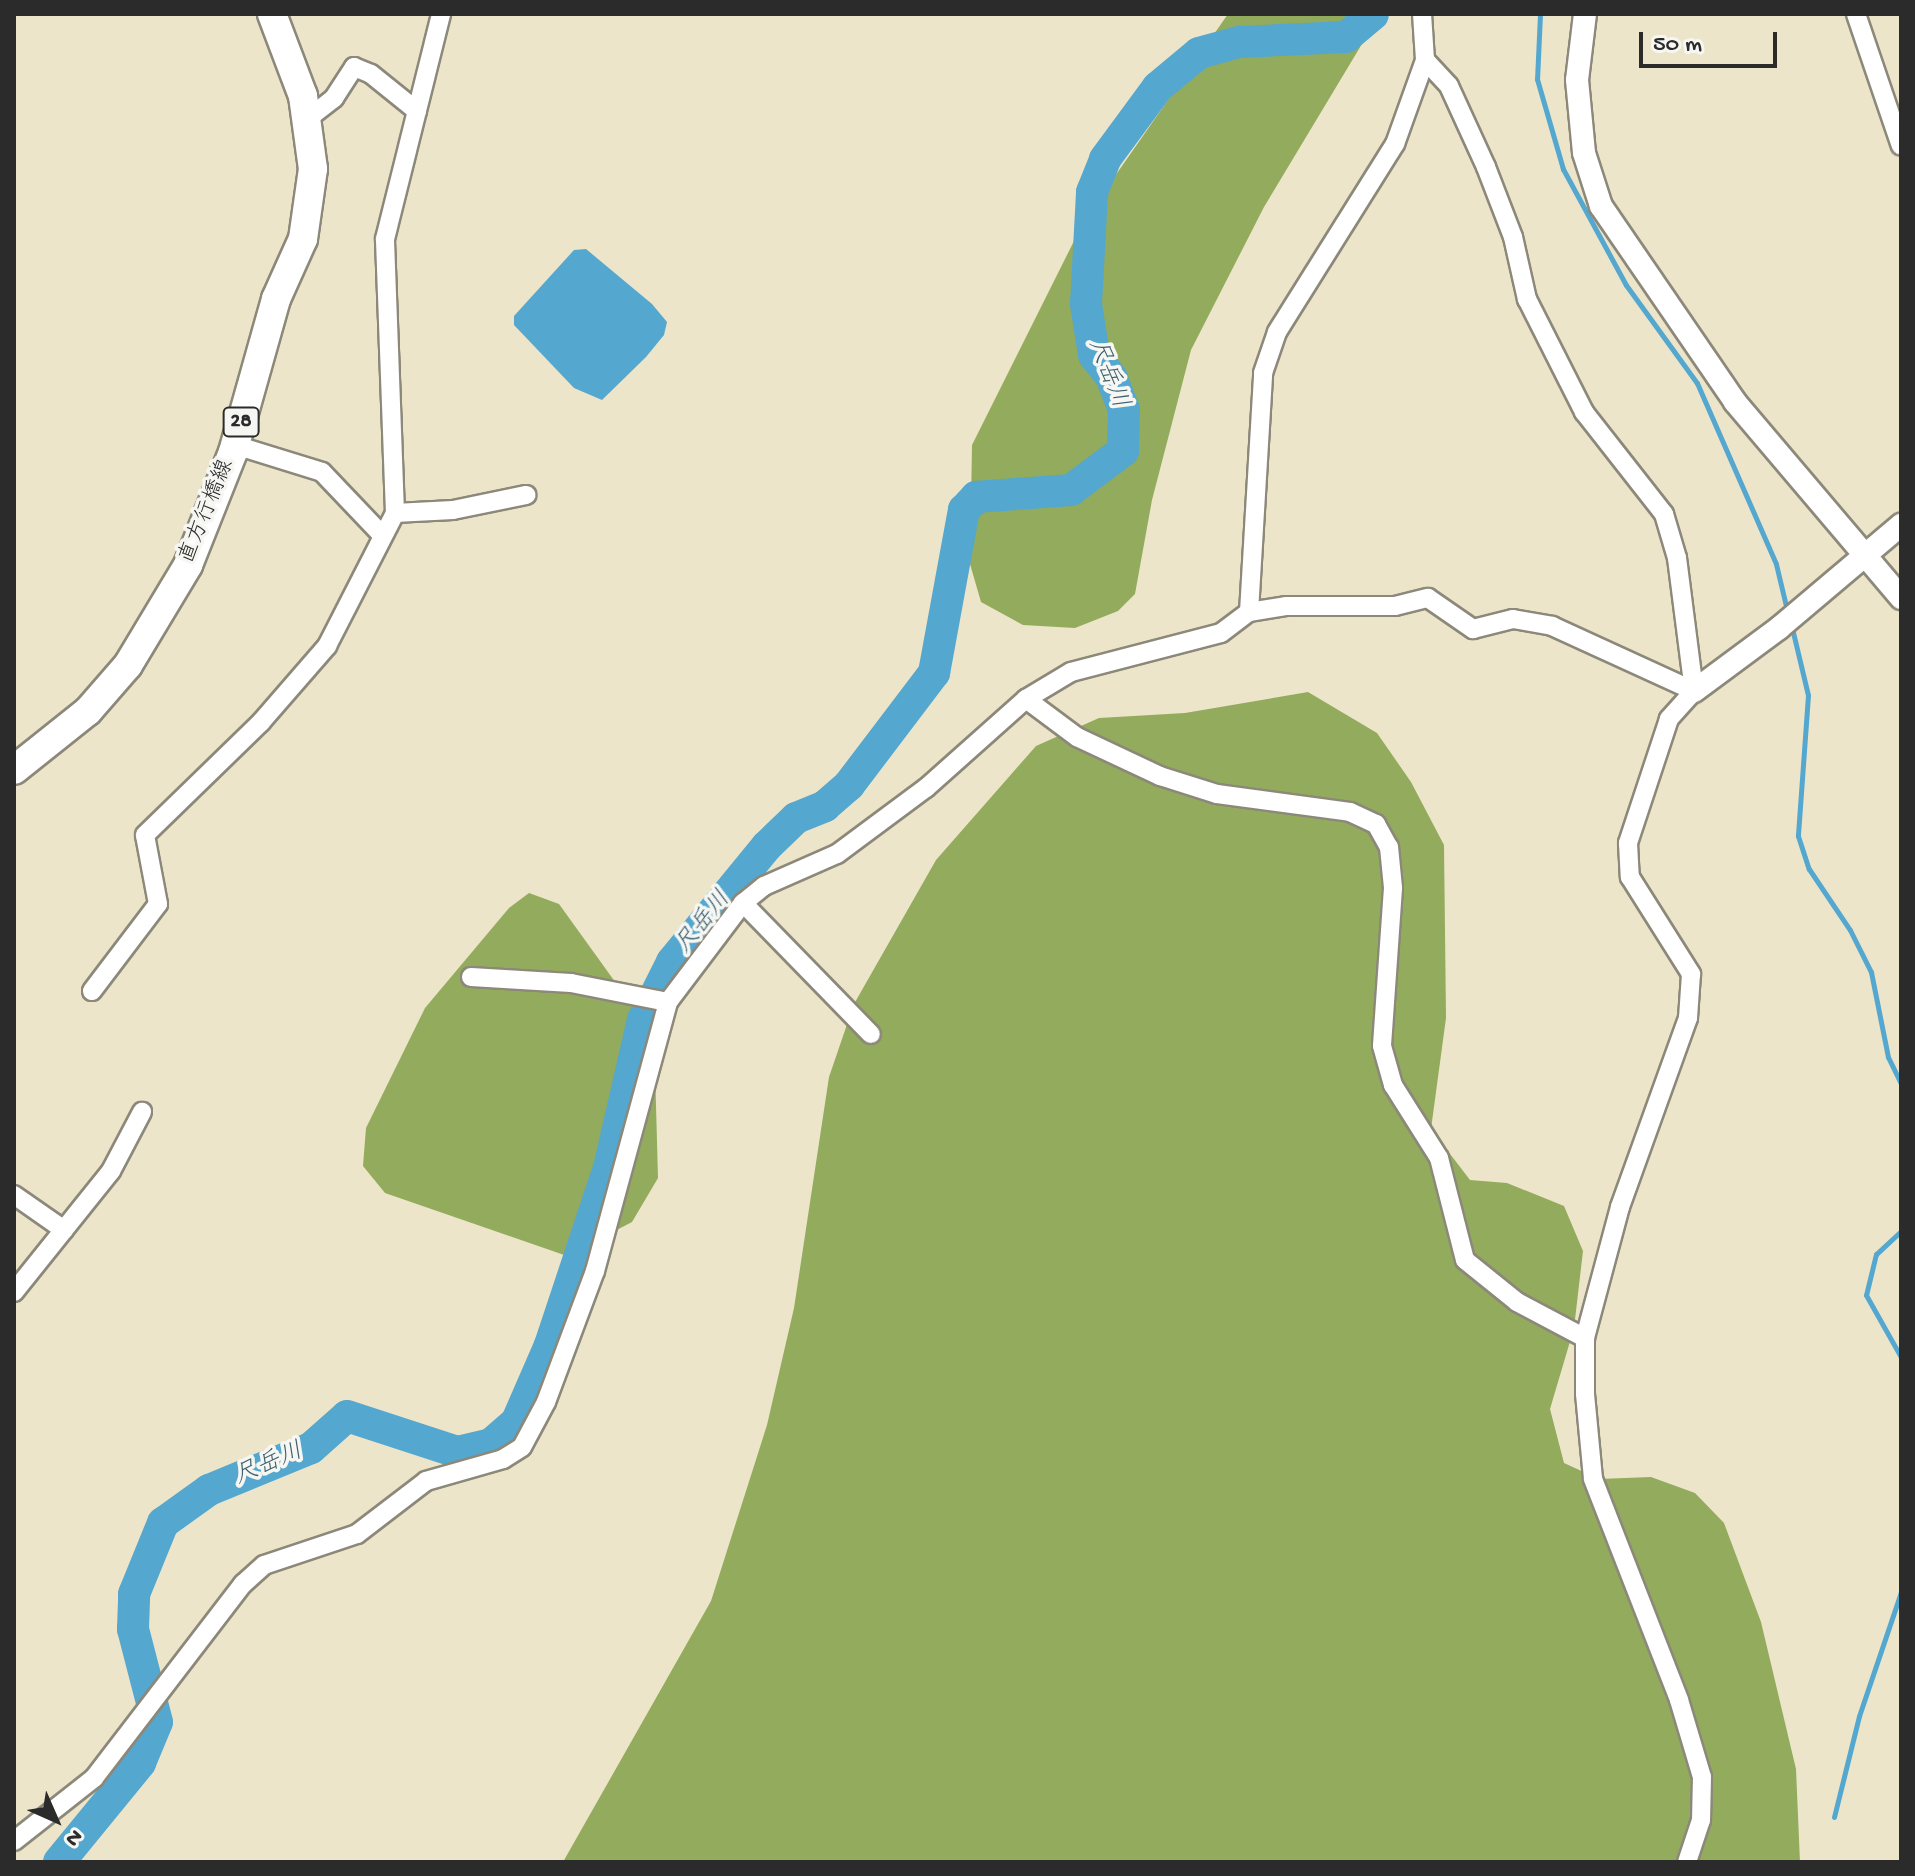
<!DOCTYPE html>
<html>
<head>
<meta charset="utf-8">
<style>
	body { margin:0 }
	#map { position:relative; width:1915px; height:1876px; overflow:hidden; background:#ede5ca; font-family:"Gochi Hand","Klee One",sans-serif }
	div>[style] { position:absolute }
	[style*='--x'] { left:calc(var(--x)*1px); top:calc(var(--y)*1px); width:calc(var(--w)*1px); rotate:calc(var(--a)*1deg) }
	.forest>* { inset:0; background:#93ab5c }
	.water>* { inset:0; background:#54a7cf }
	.stream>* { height:5px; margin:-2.5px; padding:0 2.5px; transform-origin:2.5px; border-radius:2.5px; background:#54a7cf }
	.river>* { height:32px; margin:-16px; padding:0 16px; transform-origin:16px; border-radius:16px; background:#54a7cf }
	.roads { filter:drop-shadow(2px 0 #8c887a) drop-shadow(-2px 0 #8c887a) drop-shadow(0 2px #8c887a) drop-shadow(0 -2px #8c887a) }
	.minor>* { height:18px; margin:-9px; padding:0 9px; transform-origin:9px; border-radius:9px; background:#fff }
	.tertiary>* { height:22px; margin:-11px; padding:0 11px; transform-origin:11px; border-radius:11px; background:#fff }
	.primary>* { height:28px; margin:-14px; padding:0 14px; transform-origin:14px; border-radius:14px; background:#fff }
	span { translate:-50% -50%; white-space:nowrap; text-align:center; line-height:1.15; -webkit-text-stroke:7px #f6f6f2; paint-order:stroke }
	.shield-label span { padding:2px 6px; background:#f6f6f2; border:2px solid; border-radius:6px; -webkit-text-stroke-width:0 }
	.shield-label { font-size:20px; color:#2b2b2b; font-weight:700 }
	.street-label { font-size:22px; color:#2b2b2b }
	.water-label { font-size:24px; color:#3b5d6d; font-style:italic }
	.frame { position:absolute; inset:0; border:16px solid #2b2b2b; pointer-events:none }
	.north { position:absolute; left:16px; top:1780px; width:80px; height:80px; -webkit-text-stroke:6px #f6f6f2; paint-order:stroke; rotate:135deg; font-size:22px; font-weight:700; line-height:32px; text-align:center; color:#2b2b2b }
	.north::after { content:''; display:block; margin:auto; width:28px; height:36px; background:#2b2b2b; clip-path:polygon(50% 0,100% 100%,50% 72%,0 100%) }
	.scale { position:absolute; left:1639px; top:32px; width:138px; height:36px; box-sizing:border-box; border:4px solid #2b2b2b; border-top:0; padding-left:10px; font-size:24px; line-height:28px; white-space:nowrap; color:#2b2b2b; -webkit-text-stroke:6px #f6f6f2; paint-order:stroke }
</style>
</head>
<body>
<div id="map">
	<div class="forest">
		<i style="clip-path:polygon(1228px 14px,1380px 14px,1264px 207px,1191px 350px,1152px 500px,1135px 594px,1118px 611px,1075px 628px,1023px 625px,981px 602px,970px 564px,972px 445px,1085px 219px)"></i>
		<i style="clip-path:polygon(1308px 692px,1377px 733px,1411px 782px,1444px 845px,1446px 1018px,1431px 1129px,1470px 1180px,1507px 1183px,1564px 1206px,1583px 1251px,1574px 1328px,1550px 1409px,1564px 1463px,1599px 1479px,1651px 1477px,1695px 1493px,1724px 1523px,1761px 1622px,1796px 1769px,1800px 1862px,563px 1862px,711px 1601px,767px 1425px,794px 1308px,829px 1077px,854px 1004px,936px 860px,1036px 746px,1099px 718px,1185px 713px)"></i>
		<i style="clip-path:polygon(529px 893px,559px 904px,631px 1004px,655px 1069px,658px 1178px,632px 1222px,567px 1256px,385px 1193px,363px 1166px,366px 1128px,425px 1008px,509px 908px)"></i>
	</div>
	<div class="water">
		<i style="clip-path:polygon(586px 249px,652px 304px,667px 322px,664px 335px,646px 357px,602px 400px,574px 388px,514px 325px,514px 316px,574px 250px)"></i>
	</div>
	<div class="stream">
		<i style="--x:1540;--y:14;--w:65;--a:92.6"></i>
		<i style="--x:1537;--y:79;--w:94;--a:73.9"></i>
		<i style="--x:1563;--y:169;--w:132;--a:61.5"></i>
		<i style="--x:1626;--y:285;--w:121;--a:54.1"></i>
		<i style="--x:1697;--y:383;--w:197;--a:66.4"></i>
		<i style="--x:1776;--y:564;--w:47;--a:76.6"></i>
		<i style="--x:1792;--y:628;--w:69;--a:76.6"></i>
		<i style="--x:1808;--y:695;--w:141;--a:94.1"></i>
		<i style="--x:1798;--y:836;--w:35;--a:72"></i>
		<i style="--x:1809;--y:869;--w:73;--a:56.1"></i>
		<i style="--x:1850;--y:930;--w:47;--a:63.4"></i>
		<i style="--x:1871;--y:972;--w:87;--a:78.7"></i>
		<i style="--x:1888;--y:1057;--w:30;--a:64"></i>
		<i style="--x:1901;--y:1231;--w:34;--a:137"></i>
		<i style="--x:1876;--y:1254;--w:42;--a:103.7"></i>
		<i style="--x:1866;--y:1295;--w:71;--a:60.6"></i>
		<i style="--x:1834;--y:1817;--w:104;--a:-76.1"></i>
		<i style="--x:1859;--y:1716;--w:131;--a:-71.3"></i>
	</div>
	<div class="river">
		<i style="--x:59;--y:1862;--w:128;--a:-50.7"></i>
		<i style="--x:140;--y:1763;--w:44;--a:-67.5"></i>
		<i style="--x:157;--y:1722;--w:96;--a:-104.5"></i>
		<i style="--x:133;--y:1629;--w:35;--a:-88"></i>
		<i style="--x:134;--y:1594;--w:77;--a:-67.8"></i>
		<i style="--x:163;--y:1523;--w:57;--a:-35.7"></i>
		<i style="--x:209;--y:1490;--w:110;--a:-22.4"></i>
		<i style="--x:311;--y:1448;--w:48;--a:-41.6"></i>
		<i style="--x:347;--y:1416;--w:116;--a:18.1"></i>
		<i style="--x:457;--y:1452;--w:35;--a:-13"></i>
		<i style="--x:491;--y:1444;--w:35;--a:-41"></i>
		<i style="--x:517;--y:1421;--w:83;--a:-66.5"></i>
		<i style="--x:550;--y:1345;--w:187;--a:-71.6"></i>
		<i style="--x:609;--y:1168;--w:152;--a:-77.1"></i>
		<i style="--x:643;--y:1020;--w:65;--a:-63.4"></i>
		<i style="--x:672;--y:962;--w:150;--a:-50.7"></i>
		<i style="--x:767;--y:846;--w:40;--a:-44"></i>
		<i style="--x:796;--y:818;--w:31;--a:-22"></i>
		<i style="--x:825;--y:806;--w:32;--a:-41"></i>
		<i style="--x:849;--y:785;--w:141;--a:-52.8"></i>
		<i style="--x:934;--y:673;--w:166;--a:-79.6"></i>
		<i style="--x:964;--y:510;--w:18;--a:-47"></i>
		<i style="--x:976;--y:497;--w:95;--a:-4.2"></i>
		<i style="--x:1071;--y:490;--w:65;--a:-36.9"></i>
		<i style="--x:1123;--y:451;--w:41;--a:-88.6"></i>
		<i style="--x:1124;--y:410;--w:34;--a:-111"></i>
		<i style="--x:1112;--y:378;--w:29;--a:-128"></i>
		<i style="--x:1094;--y:355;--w:52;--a:-98.9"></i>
		<i style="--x:1086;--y:304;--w:112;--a:-86.9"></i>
		<i style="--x:1092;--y:192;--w:35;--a:-68"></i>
		<i style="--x:1105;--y:159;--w:89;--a:-53.6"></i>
		<i style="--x:1158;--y:87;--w:53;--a:-39.7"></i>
		<i style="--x:1199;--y:53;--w:41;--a:-15.4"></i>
		<i style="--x:1239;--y:42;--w:107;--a:-2.7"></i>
		<i style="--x:1346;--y:37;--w:35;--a:-40"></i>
	</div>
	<div class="roads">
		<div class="minor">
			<i style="--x:1856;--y:14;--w:139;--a:71.2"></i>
			<i style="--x:1425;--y:60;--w:35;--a:47"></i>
			<i style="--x:1449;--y:86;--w:89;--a:65.4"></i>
			<i style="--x:1486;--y:167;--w:75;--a:68.9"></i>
			<i style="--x:1513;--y:237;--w:64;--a:77.3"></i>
			<i style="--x:1527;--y:299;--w:127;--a:63.2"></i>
			<i style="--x:1584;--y:412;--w:130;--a:51.9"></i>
			<i style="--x:1664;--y:514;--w:46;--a:73.5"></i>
			<i style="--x:1677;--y:558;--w:134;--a:82.7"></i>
			<i style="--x:1694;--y:691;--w:38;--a:132"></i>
			<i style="--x:1669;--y:719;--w:131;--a:108.3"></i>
			<i style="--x:1628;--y:843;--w:34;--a:87"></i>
			<i style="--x:1630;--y:877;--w:115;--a:57.8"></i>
			<i style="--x:1691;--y:974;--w:44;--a:93.9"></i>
			<i style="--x:1688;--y:1018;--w:201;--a:109.8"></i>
			<i style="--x:1620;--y:1207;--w:136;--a:105"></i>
			<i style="--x:1585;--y:1338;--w:56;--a:90"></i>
			<i style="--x:1585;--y:1394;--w:85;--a:84.6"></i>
			<i style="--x:1593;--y:1479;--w:237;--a:68.7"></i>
			<i style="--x:1679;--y:1700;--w:80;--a:73.4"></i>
			<i style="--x:1702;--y:1777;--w:43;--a:91.3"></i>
			<i style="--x:1701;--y:1820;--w:44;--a:108.4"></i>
			<i style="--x:306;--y:120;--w:36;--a:-38"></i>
			<i style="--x:334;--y:98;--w:37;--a:-57"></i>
			<i style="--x:354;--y:67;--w:18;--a:22"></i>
			<i style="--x:371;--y:74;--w:59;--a:38.8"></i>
			<i style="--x:235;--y:445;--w:91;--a:17.2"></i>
			<i style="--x:322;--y:472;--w:88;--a:46.4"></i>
			<i style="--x:395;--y:513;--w:58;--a:-3"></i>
			<i style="--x:453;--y:510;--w:75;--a:-11.6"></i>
			<i style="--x:1249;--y:612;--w:239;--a:-86.6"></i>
			<i style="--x:1263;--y:373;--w:43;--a:-71.1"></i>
			<i style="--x:1277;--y:332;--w:222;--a:-57.9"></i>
			<i style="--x:1395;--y:144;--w:89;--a:-70.3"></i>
			<i style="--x:1425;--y:60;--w:46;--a:-93.7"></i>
			<i style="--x:1026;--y:699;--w:64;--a:36.7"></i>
			<i style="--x:1077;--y:737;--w:92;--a:25.2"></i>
			<i style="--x:1160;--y:776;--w:60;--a:17.5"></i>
			<i style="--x:1217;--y:794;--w:134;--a:7.7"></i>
			<i style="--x:1350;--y:812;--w:29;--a:25"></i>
			<i style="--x:1376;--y:824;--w:26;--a:61"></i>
			<i style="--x:1389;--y:847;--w:41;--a:84.4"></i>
			<i style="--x:1393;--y:888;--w:158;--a:94"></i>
			<i style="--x:1382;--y:1046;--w:41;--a:74.2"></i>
			<i style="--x:1393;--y:1085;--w:86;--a:57.8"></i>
			<i style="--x:1439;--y:1158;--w:105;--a:75.7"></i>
			<i style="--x:1465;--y:1260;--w:67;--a:38.9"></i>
			<i style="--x:1517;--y:1302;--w:77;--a:27.9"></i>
			<i style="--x:743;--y:903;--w:183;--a:45.7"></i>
			<i style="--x:471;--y:977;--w:100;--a:3.4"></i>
			<i style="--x:571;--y:983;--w:99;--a:11.1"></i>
			<i style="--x:92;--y:991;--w:109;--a:-52.8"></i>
			<i style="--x:158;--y:904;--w:70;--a:-100.7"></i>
			<i style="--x:145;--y:835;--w:162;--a:-44.2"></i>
			<i style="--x:261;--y:722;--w:101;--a:-49"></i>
			<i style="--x:327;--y:646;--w:149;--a:-62.9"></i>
			<i style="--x:395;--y:513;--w:274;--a:-92.1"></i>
			<i style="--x:385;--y:239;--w:232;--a:-76"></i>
			<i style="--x:14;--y:1195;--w:61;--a:35"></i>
			<i style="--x:14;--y:1292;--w:155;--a:-51.3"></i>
			<i style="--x:111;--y:1171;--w:67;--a:-62.3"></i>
			<i style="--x:14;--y:1841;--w:102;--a:-38.2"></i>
			<i style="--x:94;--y:1778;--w:245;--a:-52.5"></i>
			<i style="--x:243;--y:1584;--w:28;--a:-42"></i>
			<i style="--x:264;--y:1565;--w:98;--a:-18.4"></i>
			<i style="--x:357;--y:1534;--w:87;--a:-37.5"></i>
			<i style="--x:426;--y:1481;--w:80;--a:-15.9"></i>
			<i style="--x:503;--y:1459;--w:22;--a:-32"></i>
			<i style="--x:522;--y:1447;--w:51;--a:-61.9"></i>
			<i style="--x:546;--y:1402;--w:140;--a:-69.5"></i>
			<i style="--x:595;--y:1271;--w:279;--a:-74.8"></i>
			<i style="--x:668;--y:1002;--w:124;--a:-52.9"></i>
			<i style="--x:743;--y:903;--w:27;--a:-39"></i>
			<i style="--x:764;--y:886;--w:80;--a:-23.7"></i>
			<i style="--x:837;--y:854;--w:111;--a:-36.6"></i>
			<i style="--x:926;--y:788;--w:134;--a:-41.7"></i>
			<i style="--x:1026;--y:699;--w:52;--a:-31"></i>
			<i style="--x:1071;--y:672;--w:155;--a:-14.6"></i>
			<i style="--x:1221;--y:633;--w:35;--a:-37"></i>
			<i style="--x:1249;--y:612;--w:37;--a:-9"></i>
			<i style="--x:1286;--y:606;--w:109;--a:0"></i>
			<i style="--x:1395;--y:606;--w:34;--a:-14"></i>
			<i style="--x:1428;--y:598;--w:55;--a:34.6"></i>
			<i style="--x:1473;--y:629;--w:41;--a:-14"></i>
			<i style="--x:1513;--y:619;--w:40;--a:10"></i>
			<i style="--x:1552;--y:626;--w:156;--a:24.6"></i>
		</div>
		<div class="tertiary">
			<i style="--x:1585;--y:14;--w:66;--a:96.9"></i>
			<i style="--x:1577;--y:80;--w:73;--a:84.5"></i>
			<i style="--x:1584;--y:153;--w:56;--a:72.2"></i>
			<i style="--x:1601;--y:206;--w:237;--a:55.6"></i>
			<i style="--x:1735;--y:402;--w:257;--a:49.7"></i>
			<i style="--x:1694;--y:691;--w:106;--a:-36.5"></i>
			<i style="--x:1779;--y:628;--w:160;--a:-40.2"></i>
		</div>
		<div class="primary">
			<i style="--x:14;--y:770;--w:95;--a:-38.6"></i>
			<i style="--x:88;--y:711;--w:61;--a:-49"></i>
			<i style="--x:128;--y:665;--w:117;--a:-59"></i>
			<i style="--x:188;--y:565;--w:122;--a:-68.3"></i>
			<i style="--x:233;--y:452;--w:159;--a:-74.3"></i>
			<i style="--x:276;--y:299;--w:66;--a:-65.8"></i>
			<i style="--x:303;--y:239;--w:71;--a:-81.9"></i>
			<i style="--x:313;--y:169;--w:74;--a:-97.8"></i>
			<i style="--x:303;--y:96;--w:88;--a:-110.7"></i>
		</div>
	</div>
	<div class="shield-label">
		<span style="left:241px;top:422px">28</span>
	</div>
	<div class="street-label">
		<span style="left:208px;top:512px;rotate:-68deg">直方行橋線</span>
	</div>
	<div class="water-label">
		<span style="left:1107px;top:374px;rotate:69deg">尺岳川</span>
		<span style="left:704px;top:923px;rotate:-51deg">尺岳川</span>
		<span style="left:269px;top:1465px;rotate:-23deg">尺岳川</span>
	</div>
	<div class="frame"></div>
	<div class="north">N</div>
	<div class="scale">50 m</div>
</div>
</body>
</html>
